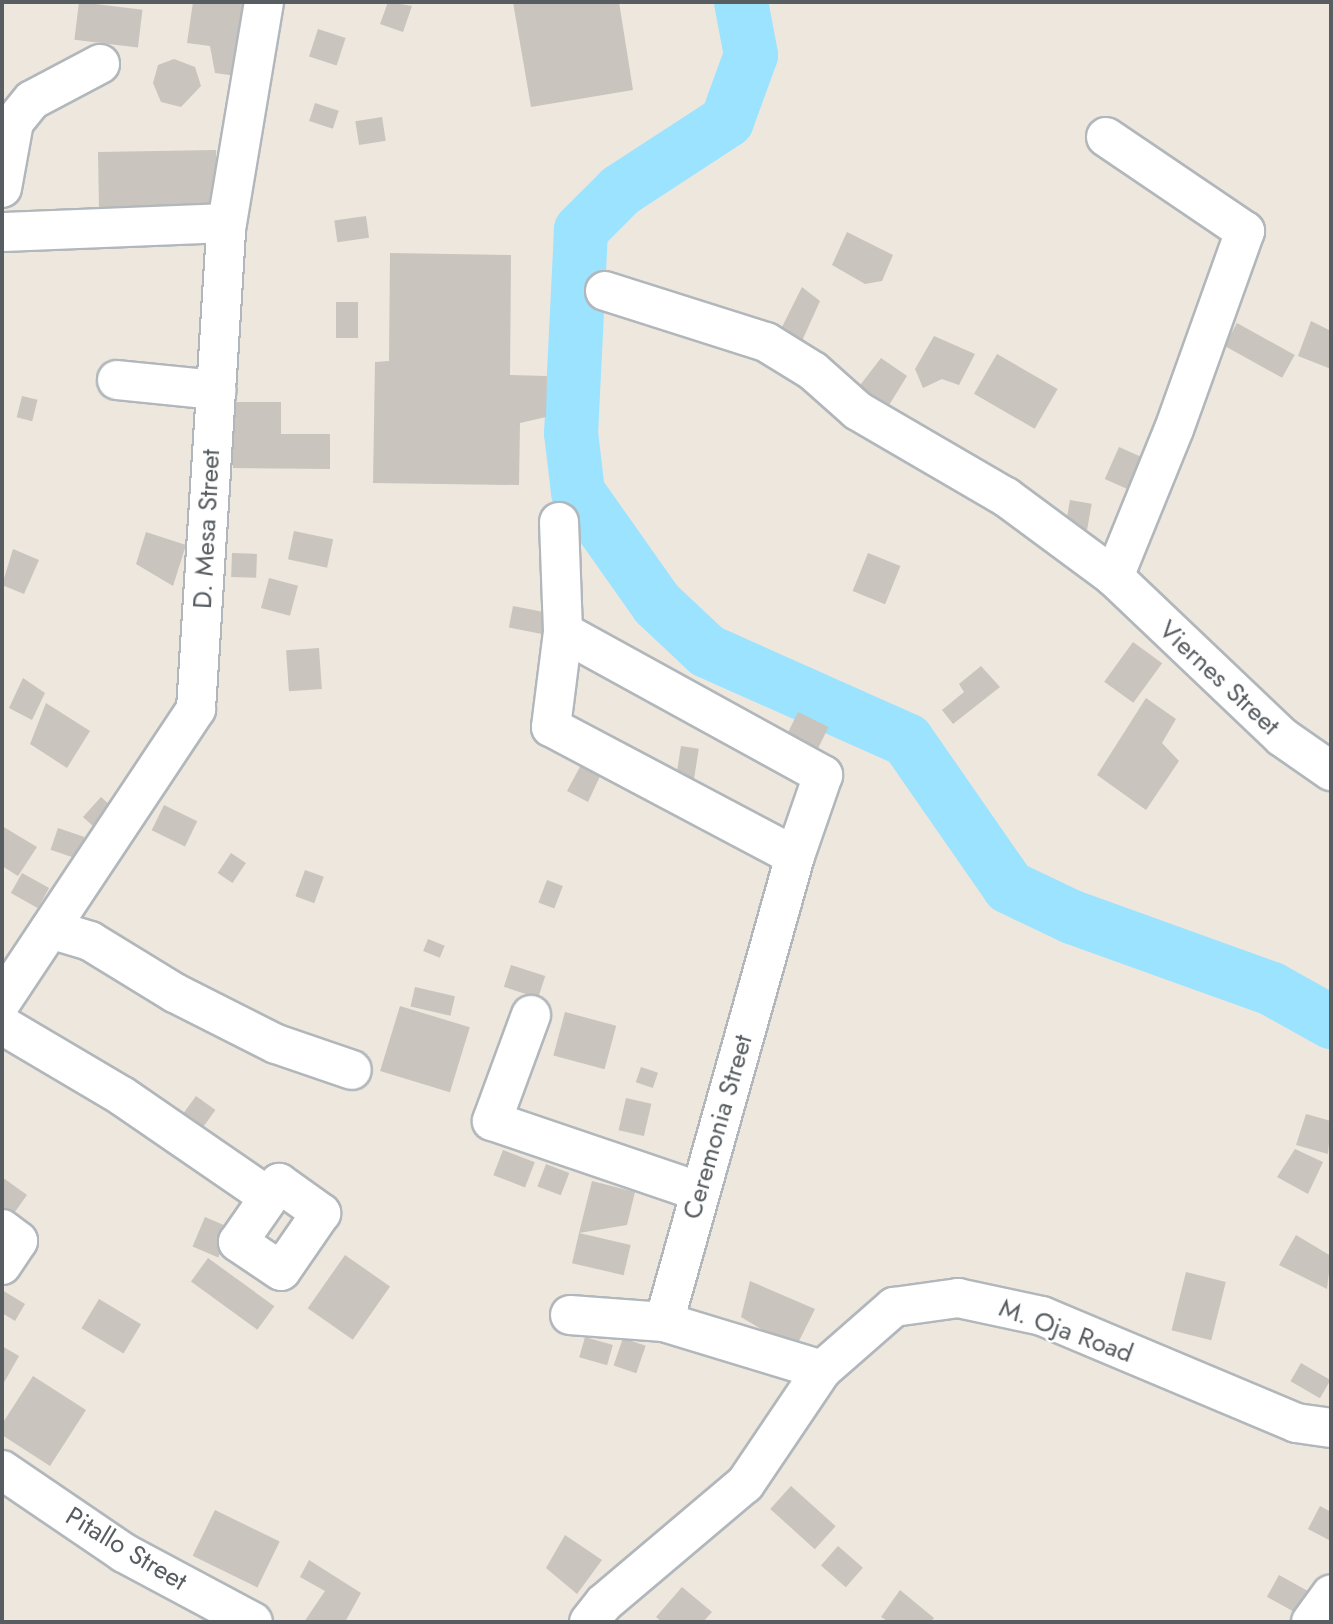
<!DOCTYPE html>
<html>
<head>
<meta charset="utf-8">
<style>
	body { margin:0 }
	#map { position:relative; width:1333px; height:1624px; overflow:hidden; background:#ede7de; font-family:Jost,sans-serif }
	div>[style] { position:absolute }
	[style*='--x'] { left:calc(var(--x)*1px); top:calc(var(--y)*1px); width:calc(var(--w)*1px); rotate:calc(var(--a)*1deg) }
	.river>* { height:54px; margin:-27px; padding:0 27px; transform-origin:27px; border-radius:27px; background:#9be3ff }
	.building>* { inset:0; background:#c9c4bd; transform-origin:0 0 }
	.roads { filter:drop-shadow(2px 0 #b1b7bb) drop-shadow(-2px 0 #b1b7bb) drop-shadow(0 2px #b1b7bb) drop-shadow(0 -2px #b1b7bb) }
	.minor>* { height:38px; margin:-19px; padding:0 19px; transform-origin:19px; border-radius:19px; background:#fff }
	span { translate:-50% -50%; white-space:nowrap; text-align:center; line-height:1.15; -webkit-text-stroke:5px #fff; paint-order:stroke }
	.street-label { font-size:26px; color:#575d61 }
	.frame { position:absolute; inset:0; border:4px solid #575d61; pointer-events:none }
</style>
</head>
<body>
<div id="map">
	<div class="river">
		<i style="--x:741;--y:2;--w:54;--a:79.3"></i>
		<i style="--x:751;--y:55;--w:70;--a:110"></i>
		<i style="--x:727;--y:121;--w:126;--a:146.9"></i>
		<i style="--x:621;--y:190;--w:57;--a:135"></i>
		<i style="--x:581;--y:230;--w:203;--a:92.8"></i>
		<i style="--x:571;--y:433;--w:59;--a:83.2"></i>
		<i style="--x:578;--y:492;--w:137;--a:54.8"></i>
		<i style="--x:657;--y:604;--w:69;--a:43.2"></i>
		<i style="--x:707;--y:651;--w:219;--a:24"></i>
		<i style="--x:907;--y:740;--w:179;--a:55.2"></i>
		<i style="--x:1009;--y:887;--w:70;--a:25.5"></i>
		<i style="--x:1072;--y:917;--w:213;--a:19.8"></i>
		<i style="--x:1272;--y:989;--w:68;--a:29.2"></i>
	</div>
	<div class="building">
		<i style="left:79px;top:2px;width:64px;height:38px;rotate:7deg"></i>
		<i style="clip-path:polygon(193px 2px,248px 2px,237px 76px,215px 73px,210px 46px,187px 43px)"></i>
		<i style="clip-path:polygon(388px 2px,412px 6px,403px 32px,380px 24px)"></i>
		<i style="clip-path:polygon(513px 2px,619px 2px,633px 90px,531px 107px)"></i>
		<i style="left:318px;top:29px;width:29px;height:29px;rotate:18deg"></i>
		<i style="clip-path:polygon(174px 59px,195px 67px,201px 86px,181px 107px,161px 102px,153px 83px,158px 65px)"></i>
		<i style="left:315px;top:103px;width:25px;height:19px;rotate:18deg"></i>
		<i style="left:382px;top:117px;width:24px;height:27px;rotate:81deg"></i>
		<i style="left:216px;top:150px;width:56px;height:118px;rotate:89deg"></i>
		<i style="left:366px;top:216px;width:22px;height:32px;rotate:82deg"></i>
		<i style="clip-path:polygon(847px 232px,893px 255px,882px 281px,865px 284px,832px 265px)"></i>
		<i style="clip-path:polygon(390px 253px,511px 255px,510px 375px,547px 376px,546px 417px,520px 423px,519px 485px,373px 483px,375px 362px,389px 361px)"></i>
		<i style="clip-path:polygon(802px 287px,820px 301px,802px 341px,779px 333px)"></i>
		<i style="left:336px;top:302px;width:22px;height:36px"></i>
		<i style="clip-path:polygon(1311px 321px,1331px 331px,1331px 369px,1298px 356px)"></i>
		<i style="left:1237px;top:323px;width:66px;height:26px;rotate:29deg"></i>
		<i style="clip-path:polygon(934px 336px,975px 354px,959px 385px,942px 379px,923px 388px,915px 369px)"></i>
		<i style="left:997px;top:354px;width:70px;height:46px;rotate:30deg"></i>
		<i style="clip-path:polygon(881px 358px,907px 376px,886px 410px,854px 393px)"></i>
		<i style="left:22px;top:396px;width:16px;height:22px;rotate:14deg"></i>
		<i style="clip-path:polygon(233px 402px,281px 402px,281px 434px,330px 434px,330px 469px,233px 468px)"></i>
		<i style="left:1119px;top:447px;width:37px;height:35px;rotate:24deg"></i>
		<i style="left:1070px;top:500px;width:22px;height:26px;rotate:10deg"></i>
		<i style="left:294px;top:531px;width:40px;height:29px;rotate:12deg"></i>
		<i style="clip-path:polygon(146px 532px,186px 545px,173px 586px,136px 564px)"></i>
		<i style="clip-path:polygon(13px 549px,39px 560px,24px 594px,2px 585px)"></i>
		<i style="left:232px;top:553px;width:25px;height:24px;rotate:2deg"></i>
		<i style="left:868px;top:553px;width:35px;height:41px;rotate:22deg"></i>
		<i style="left:269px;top:578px;width:30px;height:31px;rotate:15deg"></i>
		<i style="left:513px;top:606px;width:48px;height:22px;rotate:11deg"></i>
		<i style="left:1133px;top:642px;width:36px;height:49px;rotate:36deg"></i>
		<i style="left:319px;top:648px;width:41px;height:33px;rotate:86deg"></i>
		<i style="clip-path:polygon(981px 666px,1000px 687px,953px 724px,942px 710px,964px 692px,959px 684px)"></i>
		<i style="clip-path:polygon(23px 678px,45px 693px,32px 720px,9px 708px)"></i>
		<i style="clip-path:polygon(1146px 698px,1176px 719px,1162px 743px,1179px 761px,1146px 810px,1097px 775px)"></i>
		<i style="clip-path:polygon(46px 703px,90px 731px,67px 768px,30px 744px)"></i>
		<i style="left:798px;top:712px;width:34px;height:25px;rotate:26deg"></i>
		<i style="left:681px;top:746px;width:18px;height:33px;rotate:9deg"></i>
		<i style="clip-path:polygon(608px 759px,588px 802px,567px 791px,582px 763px)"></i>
		<i style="left:101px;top:797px;width:15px;height:27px;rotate:42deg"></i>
		<i style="left:164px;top:805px;width:37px;height:28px;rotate:26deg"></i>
		<i style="clip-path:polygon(2px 826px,37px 847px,18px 876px,2px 866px)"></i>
		<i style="left:58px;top:828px;width:28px;height:23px;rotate:19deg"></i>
		<i style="left:231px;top:853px;width:18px;height:24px;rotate:34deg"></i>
		<i style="left:305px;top:870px;width:20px;height:28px;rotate:20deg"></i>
		<i style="left:22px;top:873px;width:31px;height:23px;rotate:29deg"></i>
		<i style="left:547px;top:880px;width:17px;height:24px;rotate:21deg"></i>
		<i style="left:428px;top:939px;width:18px;height:13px;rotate:22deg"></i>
		<i style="left:511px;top:965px;width:36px;height:23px;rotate:18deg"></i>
		<i style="left:415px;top:987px;width:41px;height:20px;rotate:13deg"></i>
		<i style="left:400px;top:1006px;width:73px;height:68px;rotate:17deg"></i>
		<i style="left:565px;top:1012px;width:53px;height:45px;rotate:15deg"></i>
		<i style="left:641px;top:1067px;width:18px;height:16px;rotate:19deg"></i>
		<i style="left:196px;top:1096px;width:24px;height:27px;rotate:36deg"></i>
		<i style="left:626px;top:1098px;width:26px;height:33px;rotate:13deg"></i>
		<i style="clip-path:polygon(1306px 1114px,1331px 1121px,1328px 1154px,1296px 1145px)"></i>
		<i style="clip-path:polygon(1295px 1149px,1323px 1162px,1308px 1194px,1277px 1177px)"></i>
		<i style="left:503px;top:1150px;width:34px;height:27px;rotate:21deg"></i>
		<i style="left:546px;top:1164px;width:25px;height:24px;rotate:21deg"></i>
		<i style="clip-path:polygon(2px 1177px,27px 1195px,12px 1216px,2px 1209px)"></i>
		<i style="clip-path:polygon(592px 1181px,635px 1192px,627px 1225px,579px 1233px)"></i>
		<i style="left:205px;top:1217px;width:28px;height:32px;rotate:23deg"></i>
		<i style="left:579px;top:1233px;width:53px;height:31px;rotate:13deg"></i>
		<i style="clip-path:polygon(1296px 1235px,1331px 1256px,1327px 1289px,1279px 1265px)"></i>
		<i style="left:345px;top:1255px;width:55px;height:65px;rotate:35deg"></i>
		<i style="left:208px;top:1258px;width:82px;height:29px;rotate:36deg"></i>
		<i style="left:1186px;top:1272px;width:41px;height:60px;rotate:14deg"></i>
		<i style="clip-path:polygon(750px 1281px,815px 1309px,795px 1349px,741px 1317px)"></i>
		<i style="clip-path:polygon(2px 1290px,25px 1304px,15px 1321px,2px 1313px)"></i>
		<i style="left:99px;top:1299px;width:49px;height:34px;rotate:31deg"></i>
		<i style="left:585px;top:1337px;width:29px;height:21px;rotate:16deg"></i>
		<i style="left:623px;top:1338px;width:24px;height:29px;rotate:19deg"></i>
		<i style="clip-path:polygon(2px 1346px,19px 1356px,2px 1386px)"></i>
		<i style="left:1301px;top:1363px;width:34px;height:21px;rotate:30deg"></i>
		<i style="clip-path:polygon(33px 1376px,86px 1410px,50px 1466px,2px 1435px,2px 1424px)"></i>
		<i style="left:791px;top:1486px;width:60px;height:31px;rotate:42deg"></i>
		<i style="clip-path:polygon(1320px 1506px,1331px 1512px,1331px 1541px,1308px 1529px)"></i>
		<i style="left:215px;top:1510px;width:72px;height:51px;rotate:26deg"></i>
		<i style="clip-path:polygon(565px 1535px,602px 1560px,577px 1594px,546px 1568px)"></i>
		<i style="left:838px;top:1546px;width:33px;height:26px;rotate:41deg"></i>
		<i style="clip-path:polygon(309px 1560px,361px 1593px,345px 1622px,304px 1622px,325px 1591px,300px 1577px)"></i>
		<i style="left:1279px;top:1575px;width:33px;height:25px;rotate:29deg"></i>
		<i style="clip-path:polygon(682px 1587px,712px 1612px,703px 1622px,662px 1622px,656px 1617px)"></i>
		<i style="clip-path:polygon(900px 1590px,934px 1618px,931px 1622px,889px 1622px,881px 1617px)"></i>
	</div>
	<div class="roads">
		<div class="minor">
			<i style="--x:1106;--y:137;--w:168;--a:34.1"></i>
			<i style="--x:1245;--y:231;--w:210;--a:109.7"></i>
			<i style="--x:1174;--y:429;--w:160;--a:112.1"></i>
			<i style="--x:2;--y:188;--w:67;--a:-79.7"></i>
			<i style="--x:14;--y:122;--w:28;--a:-51"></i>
			<i style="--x:32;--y:100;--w:77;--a:-27.9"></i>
			<i style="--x:2;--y:232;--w:225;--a:-2.3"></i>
			<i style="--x:605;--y:291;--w:169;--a:17.6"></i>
			<i style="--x:766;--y:342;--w:55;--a:31.7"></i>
			<i style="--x:813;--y:371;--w:60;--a:41.6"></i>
			<i style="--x:858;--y:411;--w:171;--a:30.2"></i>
			<i style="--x:1006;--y:497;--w:134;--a:36.5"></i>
			<i style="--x:1114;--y:577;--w:232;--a:43.6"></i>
			<i style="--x:1282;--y:737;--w:60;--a:34.8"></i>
			<i style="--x:117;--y:380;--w:100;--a:5.8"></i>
			<i style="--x:559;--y:522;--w:110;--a:87.9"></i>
			<i style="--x:563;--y:632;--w:96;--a:97.2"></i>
			<i style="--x:551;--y:727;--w:276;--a:27.9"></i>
			<i style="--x:563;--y:632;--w:297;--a:28.8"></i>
			<i style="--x:823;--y:775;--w:86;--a:109.1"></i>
			<i style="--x:795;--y:856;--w:484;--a:105.7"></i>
			<i style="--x:50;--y:929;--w:42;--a:16.7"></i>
			<i style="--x:90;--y:941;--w:100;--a:31.5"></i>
			<i style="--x:175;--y:993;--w:113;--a:26.8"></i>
			<i style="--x:276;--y:1044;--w:80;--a:18.9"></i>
			<i style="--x:2;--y:1001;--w:351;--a:-56.4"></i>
			<i style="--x:196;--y:709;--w:487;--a:-86.4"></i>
			<i style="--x:227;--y:223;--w:224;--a:-80.5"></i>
			<i style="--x:531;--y:1015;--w:113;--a:110.2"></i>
			<i style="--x:492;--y:1121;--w:220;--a:18.8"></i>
			<i style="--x:2;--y:1025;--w:139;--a:30.6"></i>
			<i style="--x:122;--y:1096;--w:178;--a:34.5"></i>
			<i style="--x:279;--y:1183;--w:52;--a:35.5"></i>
			<i style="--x:321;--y:1213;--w:70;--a:124.6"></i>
			<i style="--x:281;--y:1271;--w:52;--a:-146"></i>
			<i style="--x:238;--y:1242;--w:72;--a:-55.2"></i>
			<i style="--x:2;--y:1229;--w:20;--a:37"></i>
			<i style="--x:18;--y:1241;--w:29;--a:124"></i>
			<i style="--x:570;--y:1315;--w:94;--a:4.3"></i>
			<i style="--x:664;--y:1322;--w:165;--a:16.9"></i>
			<i style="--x:2;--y:1470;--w:148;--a:34.2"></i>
			<i style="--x:124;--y:1553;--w:146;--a:28.1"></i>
			<i style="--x:589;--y:1622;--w:24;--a:-52"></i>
			<i style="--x:604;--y:1603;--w:185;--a:-40.2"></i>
			<i style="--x:745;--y:1484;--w:138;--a:-56"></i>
			<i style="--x:822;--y:1370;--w:96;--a:-41.2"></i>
			<i style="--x:894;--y:1307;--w:65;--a:-8"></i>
			<i style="--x:958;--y:1298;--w:86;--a:12.1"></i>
			<i style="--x:1042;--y:1316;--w:276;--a:22.8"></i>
			<i style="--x:1296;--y:1423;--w:35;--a:8"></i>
			<i style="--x:1311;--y:1622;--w:34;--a:-54"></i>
		</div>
	</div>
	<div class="street-label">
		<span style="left:207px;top:529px;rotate:-87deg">D. Mesa Street</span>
		<span style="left:1219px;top:678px;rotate:43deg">Viernes Street</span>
		<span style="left:718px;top:1127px;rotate:-74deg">Ceremonia Street</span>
		<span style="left:1066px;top:1331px;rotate:20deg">M. Oja Road</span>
		<span style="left:126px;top:1549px;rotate:31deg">Pitallo Street</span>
	</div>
	<div class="frame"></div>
</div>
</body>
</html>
